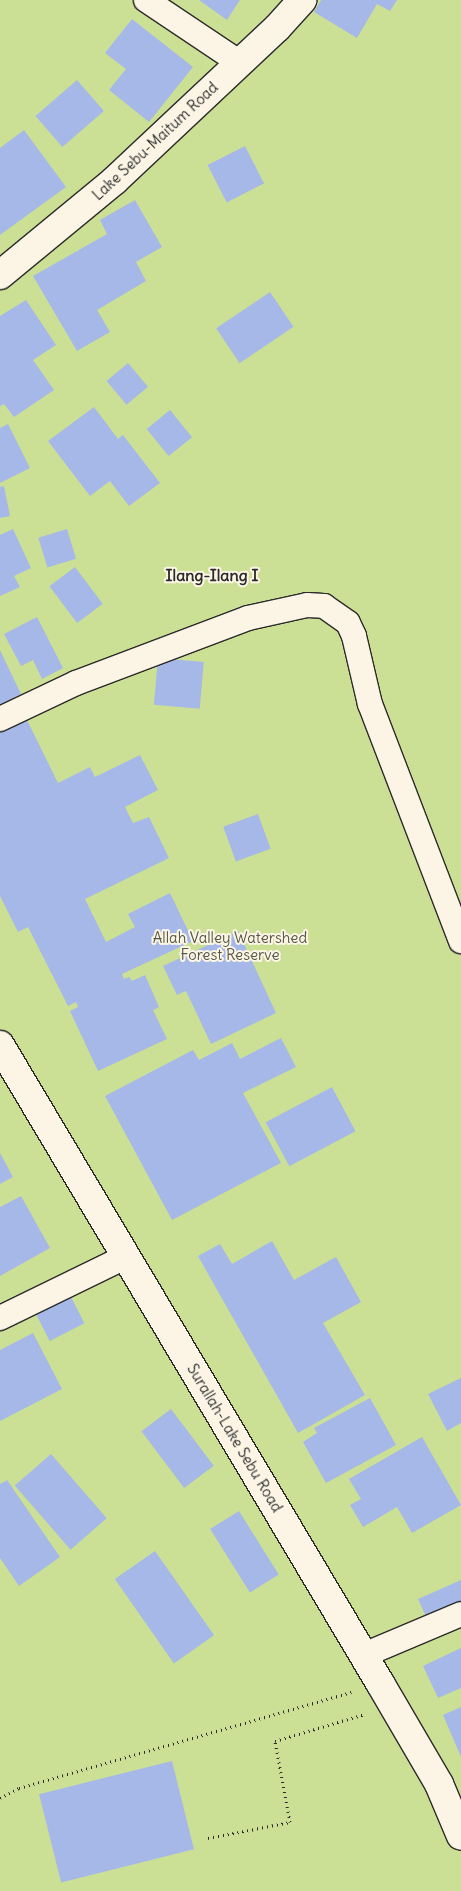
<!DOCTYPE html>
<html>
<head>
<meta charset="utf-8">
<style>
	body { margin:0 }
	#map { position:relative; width:461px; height:1891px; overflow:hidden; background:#e2e3e6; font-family:Delius,sans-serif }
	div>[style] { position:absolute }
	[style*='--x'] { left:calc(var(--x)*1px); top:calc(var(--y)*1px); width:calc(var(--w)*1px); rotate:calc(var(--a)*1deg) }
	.green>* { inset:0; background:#cce095; transform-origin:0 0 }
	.building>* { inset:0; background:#a5b8e7; transform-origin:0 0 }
	.path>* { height:3px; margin-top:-1.5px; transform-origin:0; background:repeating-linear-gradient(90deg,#2b2b2b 0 1px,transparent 0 5px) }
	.roads { filter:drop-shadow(1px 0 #2b2b2b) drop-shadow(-1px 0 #2b2b2b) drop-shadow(0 1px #2b2b2b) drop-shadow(0 -1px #2b2b2b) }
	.minor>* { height:24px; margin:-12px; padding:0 12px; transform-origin:12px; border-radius:12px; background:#fcf5e5 }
	.primary>* { height:28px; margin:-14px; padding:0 14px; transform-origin:14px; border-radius:14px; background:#fcf5e5 }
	span { translate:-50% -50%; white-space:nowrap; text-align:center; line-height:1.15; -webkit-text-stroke:4px #fcf5e5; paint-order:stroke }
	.street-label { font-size:15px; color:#2b2b2b }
	.park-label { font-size:15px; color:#535846 }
	.neighbourhood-label { font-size:16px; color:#2b2b2b; font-weight:700 }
</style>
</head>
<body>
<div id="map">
	<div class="green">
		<i style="left:0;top:0;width:461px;height:1891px"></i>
	</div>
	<div class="building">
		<i style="clip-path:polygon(199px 0,240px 0,227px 20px)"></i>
		<i style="clip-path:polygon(321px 0,397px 0,390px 11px,377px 4px,357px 38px,314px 12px)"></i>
		<i style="clip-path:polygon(132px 19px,193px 67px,149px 122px,109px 90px,126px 69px,105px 53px)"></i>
		<i style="left:77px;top:80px;width:41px;height:55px;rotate:49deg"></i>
		<i style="clip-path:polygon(24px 130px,66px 187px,0 235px,0 148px)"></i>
		<i style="left:245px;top:146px;width:42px;height:42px;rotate:63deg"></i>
		<i style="clip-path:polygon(135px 200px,162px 247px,136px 262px,146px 281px,97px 310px,110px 332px,77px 351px,33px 276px,107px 234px,100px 220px)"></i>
		<i style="left:270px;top:292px;width:42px;height:65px;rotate:56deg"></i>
		<i style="clip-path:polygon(26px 300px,56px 345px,33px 360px,54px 390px,14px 417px,4px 404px,0 406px,0 316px)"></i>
		<i style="left:128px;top:363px;width:31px;height:28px;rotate:50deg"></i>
		<i style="clip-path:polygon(94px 407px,118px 439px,123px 435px,160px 483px,129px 506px,110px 481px,90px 496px,48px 441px)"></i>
		<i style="left:170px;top:410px;width:35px;height:30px;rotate:51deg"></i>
		<i style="clip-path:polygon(8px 424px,30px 468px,0 483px,0 428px)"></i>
		<i style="clip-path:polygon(4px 486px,10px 516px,0 518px,0 487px)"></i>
		<i style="clip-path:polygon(13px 529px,31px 568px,14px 576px,20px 587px,0 596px,0 535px)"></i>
		<i style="left:67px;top:529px;width:31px;height:30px;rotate:73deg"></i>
		<i style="left:75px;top:567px;width:46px;height:32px;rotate:53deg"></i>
		<i style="clip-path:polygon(37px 617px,63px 668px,42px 679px,33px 660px,21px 666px,4px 634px)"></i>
		<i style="clip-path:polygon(0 650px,21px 694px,0 705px)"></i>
		<i style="left:158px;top:658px;width:46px;height:47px;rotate:5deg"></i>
		<i style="clip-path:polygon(27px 720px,58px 783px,90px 767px,95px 777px,140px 755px,158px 790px,125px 807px,133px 823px,149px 817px,169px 858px,85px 899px,106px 942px,135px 927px,128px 914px,170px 893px,193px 941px,122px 974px,124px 979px,129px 977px,132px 981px,145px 975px,159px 1007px,153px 1010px,167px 1039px,98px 1071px,70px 1011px,78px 1007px,76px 1002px,68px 1006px,28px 927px,18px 932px,0 896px,0 733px)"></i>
		<i style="left:258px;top:814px;width:37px;height:37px;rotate:70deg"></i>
		<i style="clip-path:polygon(238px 931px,276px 1013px,211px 1044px,186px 991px,177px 995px,163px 966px)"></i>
		<i style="clip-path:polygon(281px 1038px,296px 1067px,243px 1093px,281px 1163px,172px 1220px,105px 1096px,193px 1050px,199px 1060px,232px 1043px,240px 1059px)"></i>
		<i style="left:332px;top:1087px;width:50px;height:75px;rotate:62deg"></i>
		<i style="clip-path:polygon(0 1153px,13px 1177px,0 1184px)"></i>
		<i style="clip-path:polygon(21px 1196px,50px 1248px,0 1276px,0 1207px)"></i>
		<i style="clip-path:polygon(272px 1241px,294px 1280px,336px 1257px,361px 1302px,323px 1323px,365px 1395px,298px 1433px,198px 1256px,220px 1244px,232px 1264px)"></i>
		<i style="left:69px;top:1293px;width:34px;height:39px;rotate:63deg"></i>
		<i style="clip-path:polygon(33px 1333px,62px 1389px,0 1421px,0 1350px)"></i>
		<i style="clip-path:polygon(461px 1378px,461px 1423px,447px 1431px,428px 1394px)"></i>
		<i style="clip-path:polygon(370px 1398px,396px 1445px,326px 1483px,303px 1442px,317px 1433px,314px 1428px)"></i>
		<i style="left:171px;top:1409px;width:71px;height:37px;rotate:53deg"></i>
		<i style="clip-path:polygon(422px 1437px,461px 1505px,412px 1533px,397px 1507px,363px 1527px,350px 1505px,361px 1499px,349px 1479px)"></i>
		<i style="left:51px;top:1454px;width:85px;height:48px;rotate:49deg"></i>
		<i style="clip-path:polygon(7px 1480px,60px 1557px,19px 1586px,0 1558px,0 1484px)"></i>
		<i style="left:239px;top:1511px;width:75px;height:34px;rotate:58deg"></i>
		<i style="left:155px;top:1551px;width:103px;height:49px;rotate:55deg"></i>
		<i style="clip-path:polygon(461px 1580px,461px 1609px,429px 1623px,418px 1599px)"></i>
		<i style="clip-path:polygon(461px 1648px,461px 1688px,438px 1698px,423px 1666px)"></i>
		<i style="clip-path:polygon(461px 1707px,461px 1757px,443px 1715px)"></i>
		<i style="left:172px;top:1761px;width:91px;height:137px;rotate:76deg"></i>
	</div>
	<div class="path">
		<i style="--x:0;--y:1798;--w:21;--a:-28"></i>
		<i style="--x:19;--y:1788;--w:346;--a:-16.1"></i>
		<i style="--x:208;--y:1838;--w:84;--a:-11"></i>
		<i style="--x:290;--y:1822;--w:82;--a:-100.5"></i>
		<i style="--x:275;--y:1741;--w:94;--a:-16.7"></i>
	</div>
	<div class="roads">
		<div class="minor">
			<i style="--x:146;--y:0;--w:113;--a:33.8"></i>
			<i style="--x:0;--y:719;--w:84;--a:-25.3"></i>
			<i style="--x:76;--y:683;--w:184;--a:-20.7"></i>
			<i style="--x:248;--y:618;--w:60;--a:-12.4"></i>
			<i style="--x:307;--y:605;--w:17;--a:3"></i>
			<i style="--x:324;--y:606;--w:29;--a:35"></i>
			<i style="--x:348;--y:623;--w:14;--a:65"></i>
			<i style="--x:354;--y:636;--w:70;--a:76.8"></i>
			<i style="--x:370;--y:704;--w:254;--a:69"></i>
			<i style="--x:0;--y:1318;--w:141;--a:-26"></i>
			<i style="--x:364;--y:1655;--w:105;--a:-22.9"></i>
		</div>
		<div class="primary">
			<i style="--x:0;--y:275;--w:148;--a:-39.5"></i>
			<i style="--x:114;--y:181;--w:224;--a:-43.2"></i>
			<i style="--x:277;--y:28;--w:38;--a:-48"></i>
			<i style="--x:0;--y:1045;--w:743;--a:59.22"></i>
			<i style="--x:380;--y:1683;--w:117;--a:59.7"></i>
			<i style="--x:439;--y:1784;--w:56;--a:67.1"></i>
		</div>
	</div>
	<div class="street-label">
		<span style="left:155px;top:141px;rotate:-43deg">Lake Sebu-Maitum Road</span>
		<span style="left:235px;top:1438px;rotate:59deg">Surallah-Lake Sebu Road</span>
	</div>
	<div class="park-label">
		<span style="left:230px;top:946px">Allah Valley Watershed<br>Forest Reserve</span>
	</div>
	<div class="neighbourhood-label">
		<span style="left:212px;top:575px">Ilang-Ilang I</span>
	</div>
</div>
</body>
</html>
